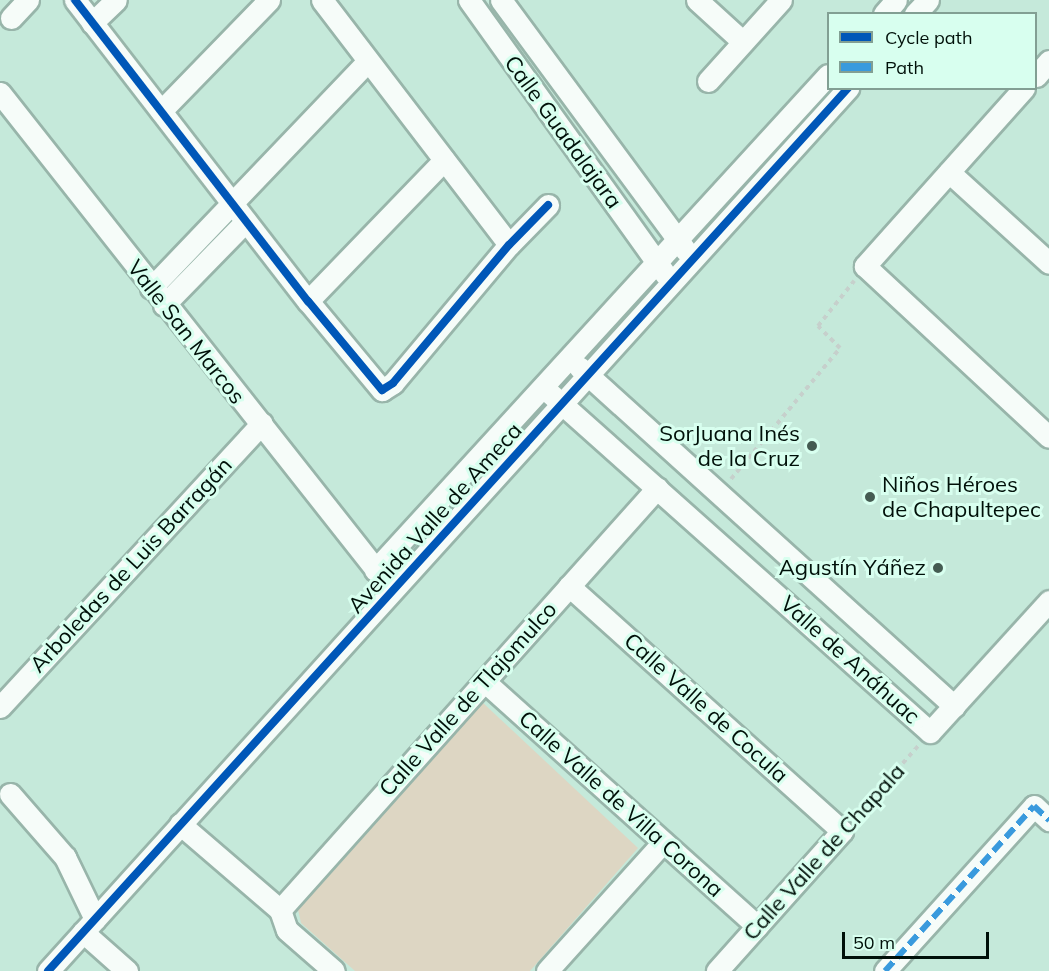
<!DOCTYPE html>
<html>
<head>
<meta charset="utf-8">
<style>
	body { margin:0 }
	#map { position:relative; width:1049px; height:971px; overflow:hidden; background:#c5e9da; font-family:Mulish,sans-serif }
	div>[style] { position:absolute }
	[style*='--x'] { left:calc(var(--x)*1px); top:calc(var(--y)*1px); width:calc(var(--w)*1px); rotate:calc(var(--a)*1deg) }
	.green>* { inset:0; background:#ddd6c3 }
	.path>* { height:4px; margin-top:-2px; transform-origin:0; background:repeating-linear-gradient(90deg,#c6d0cc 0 4.5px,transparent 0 9px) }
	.roads { filter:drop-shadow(2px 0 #98b5aa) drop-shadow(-2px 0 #98b5aa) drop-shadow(0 2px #98b5aa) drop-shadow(0 -2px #98b5aa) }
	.minor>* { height:21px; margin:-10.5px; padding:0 10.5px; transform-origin:10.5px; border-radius:10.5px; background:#f6fcf9 }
	.quiet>* { height:6px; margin-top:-3px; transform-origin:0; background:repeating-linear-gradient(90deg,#399add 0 12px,transparent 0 18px) }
	.cycleway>* { height:8px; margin:-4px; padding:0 4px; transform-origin:4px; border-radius:4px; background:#0057b8 }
	.dots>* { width:16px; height:16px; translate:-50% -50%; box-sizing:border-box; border:3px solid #d8ffef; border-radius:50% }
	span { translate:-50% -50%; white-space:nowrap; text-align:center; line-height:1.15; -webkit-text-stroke:6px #d8ffef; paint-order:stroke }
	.street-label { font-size:22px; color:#001009 }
	.poi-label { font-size:22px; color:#001009 }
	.right { translate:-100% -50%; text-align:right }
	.left { translate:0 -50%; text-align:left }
	.legend { position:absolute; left:827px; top:12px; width:210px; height:78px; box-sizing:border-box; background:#d8ffef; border:2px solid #829f93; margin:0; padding:8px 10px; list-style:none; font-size:18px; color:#001009 }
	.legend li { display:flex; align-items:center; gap:12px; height:30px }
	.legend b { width:30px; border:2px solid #829f93 }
	.scale { position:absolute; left:842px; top:932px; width:147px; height:27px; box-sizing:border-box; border:3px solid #001009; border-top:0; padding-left:8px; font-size:18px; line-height:21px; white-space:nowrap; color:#001009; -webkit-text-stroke:4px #d8ffef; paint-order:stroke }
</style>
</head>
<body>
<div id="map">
	<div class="green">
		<i style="clip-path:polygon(481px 701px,638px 848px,530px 971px,355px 971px,301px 923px,297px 905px)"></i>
	</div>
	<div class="path">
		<i style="--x:731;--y:479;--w:170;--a:-50.2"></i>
		<i style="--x:840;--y:348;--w:31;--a:-135"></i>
		<i style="--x:818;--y:326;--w:58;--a:-51.3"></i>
		<i style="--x:855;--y:817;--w:95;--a:-48.4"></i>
	</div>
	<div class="roads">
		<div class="minor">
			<i style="--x:75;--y:0;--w:381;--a:52.3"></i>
			<i style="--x:308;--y:301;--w:116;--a:50.3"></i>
			<i style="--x:382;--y:390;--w:13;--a:-32"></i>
			<i style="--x:393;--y:383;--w:180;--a:-50"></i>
			<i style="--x:509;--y:245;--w:56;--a:-45.7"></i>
			<i style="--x:322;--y:0;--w:308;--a:52.6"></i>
			<i style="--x:469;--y:0;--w:338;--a:54.4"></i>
			<i style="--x:501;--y:0;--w:312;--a:53.6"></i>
			<i style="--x:697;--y:0;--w:62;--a:42.4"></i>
			<i style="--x:884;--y:14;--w:18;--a:-49"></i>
			<i style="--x:915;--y:14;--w:19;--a:-47"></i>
			<i style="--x:11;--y:18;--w:25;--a:-47"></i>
			<i style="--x:92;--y:23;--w:33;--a:-44"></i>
			<i style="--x:1036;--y:76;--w:20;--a:-49"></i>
			<i style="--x:708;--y:81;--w:109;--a:-48"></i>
			<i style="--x:1024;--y:88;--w:239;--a:131.8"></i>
			<i style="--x:865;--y:266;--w:251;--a:42.9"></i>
			<i style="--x:0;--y:93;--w:620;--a:51.74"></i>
			<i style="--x:161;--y:111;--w:155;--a:-45.8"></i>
			<i style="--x:949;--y:172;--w:135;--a:42.3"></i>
			<i style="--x:151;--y:288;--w:314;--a:-46.3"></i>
			<i style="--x:308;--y:301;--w:196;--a:-46"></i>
			<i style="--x:164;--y:305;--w:117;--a:-45.7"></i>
			<i style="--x:579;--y:367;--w:506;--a:42.11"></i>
			<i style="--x:544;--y:388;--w:517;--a:41.71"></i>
			<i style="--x:930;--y:732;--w:177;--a:-47.7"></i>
			<i style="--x:375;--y:570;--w:671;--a:-47.54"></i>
			<i style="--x:569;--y:586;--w:367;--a:41.9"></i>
			<i style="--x:842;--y:831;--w:188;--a:131.8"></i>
			<i style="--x:484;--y:681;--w:367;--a:41.9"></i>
			<i style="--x:0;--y:707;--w:386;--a:-47.3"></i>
			<i style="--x:10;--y:794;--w:84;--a:48.9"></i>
			<i style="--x:65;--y:857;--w:69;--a:64.2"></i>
			<i style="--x:180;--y:824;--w:132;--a:40.7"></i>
			<i style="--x:280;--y:910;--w:21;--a:71"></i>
			<i style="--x:287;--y:930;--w:62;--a:41.1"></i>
			<i style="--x:280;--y:910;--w:566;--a:-48.22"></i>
			<i style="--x:83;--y:932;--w:59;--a:41.6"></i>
			<i style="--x:48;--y:971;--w:1192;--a:-47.82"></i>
			<i style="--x:547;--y:971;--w:173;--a:-48"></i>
			<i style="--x:885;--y:971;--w:222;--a:-47.9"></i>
			<i style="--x:1034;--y:806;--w:21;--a:43"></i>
		</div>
	</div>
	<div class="quiet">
		<i style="--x:885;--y:971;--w:222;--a:-47.9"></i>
		<i style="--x:1034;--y:806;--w:21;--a:43"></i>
	</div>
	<div class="cycleway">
		<i style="--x:75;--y:0;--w:381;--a:52.3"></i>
		<i style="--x:308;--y:301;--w:116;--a:50.3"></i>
		<i style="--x:382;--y:390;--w:13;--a:-32"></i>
		<i style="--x:393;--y:383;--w:180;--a:-50"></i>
		<i style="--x:509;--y:245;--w:56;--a:-45.7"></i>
		<i style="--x:48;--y:971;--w:1192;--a:-47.82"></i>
	</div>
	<div class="dots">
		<i style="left:812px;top:446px;background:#455c52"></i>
		<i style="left:870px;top:497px;background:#455c52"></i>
		<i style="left:938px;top:568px;background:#455c52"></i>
	</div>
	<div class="street-label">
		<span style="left:563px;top:132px;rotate:54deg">Calle Guadalajara</span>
		<span style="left:186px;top:332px;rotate:52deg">Valle San Marcos</span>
		<span style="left:435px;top:518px;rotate:-48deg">Avenida Valle de Ameca</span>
		<span style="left:131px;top:565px;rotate:-47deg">Arboledas de Luis Barragán</span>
		<span style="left:850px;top:660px;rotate:42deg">Valle de Anáhuac</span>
		<span style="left:468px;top:699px;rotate:-48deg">Calle Valle de Tlajomulco</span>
		<span style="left:706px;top:708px;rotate:42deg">Calle Valle de Cocula</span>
		<span style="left:621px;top:804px;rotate:42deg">Calle Valle de Villa Corona</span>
		<span style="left:824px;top:852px;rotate:-48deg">Calle Valle de Chapala</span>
	</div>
	<div class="poi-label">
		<span class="right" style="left:800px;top:446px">SorJuana Inés<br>de la Cruz</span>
		<span class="left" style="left:882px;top:497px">Niños Héroes<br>de Chapultepec</span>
		<span class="right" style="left:926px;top:568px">Agustín Yáñez</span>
	</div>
	<ul class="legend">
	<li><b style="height:8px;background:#0057b8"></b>Cycle path</li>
	<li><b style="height:8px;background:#399add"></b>Path</li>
	</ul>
	<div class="scale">50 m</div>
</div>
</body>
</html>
